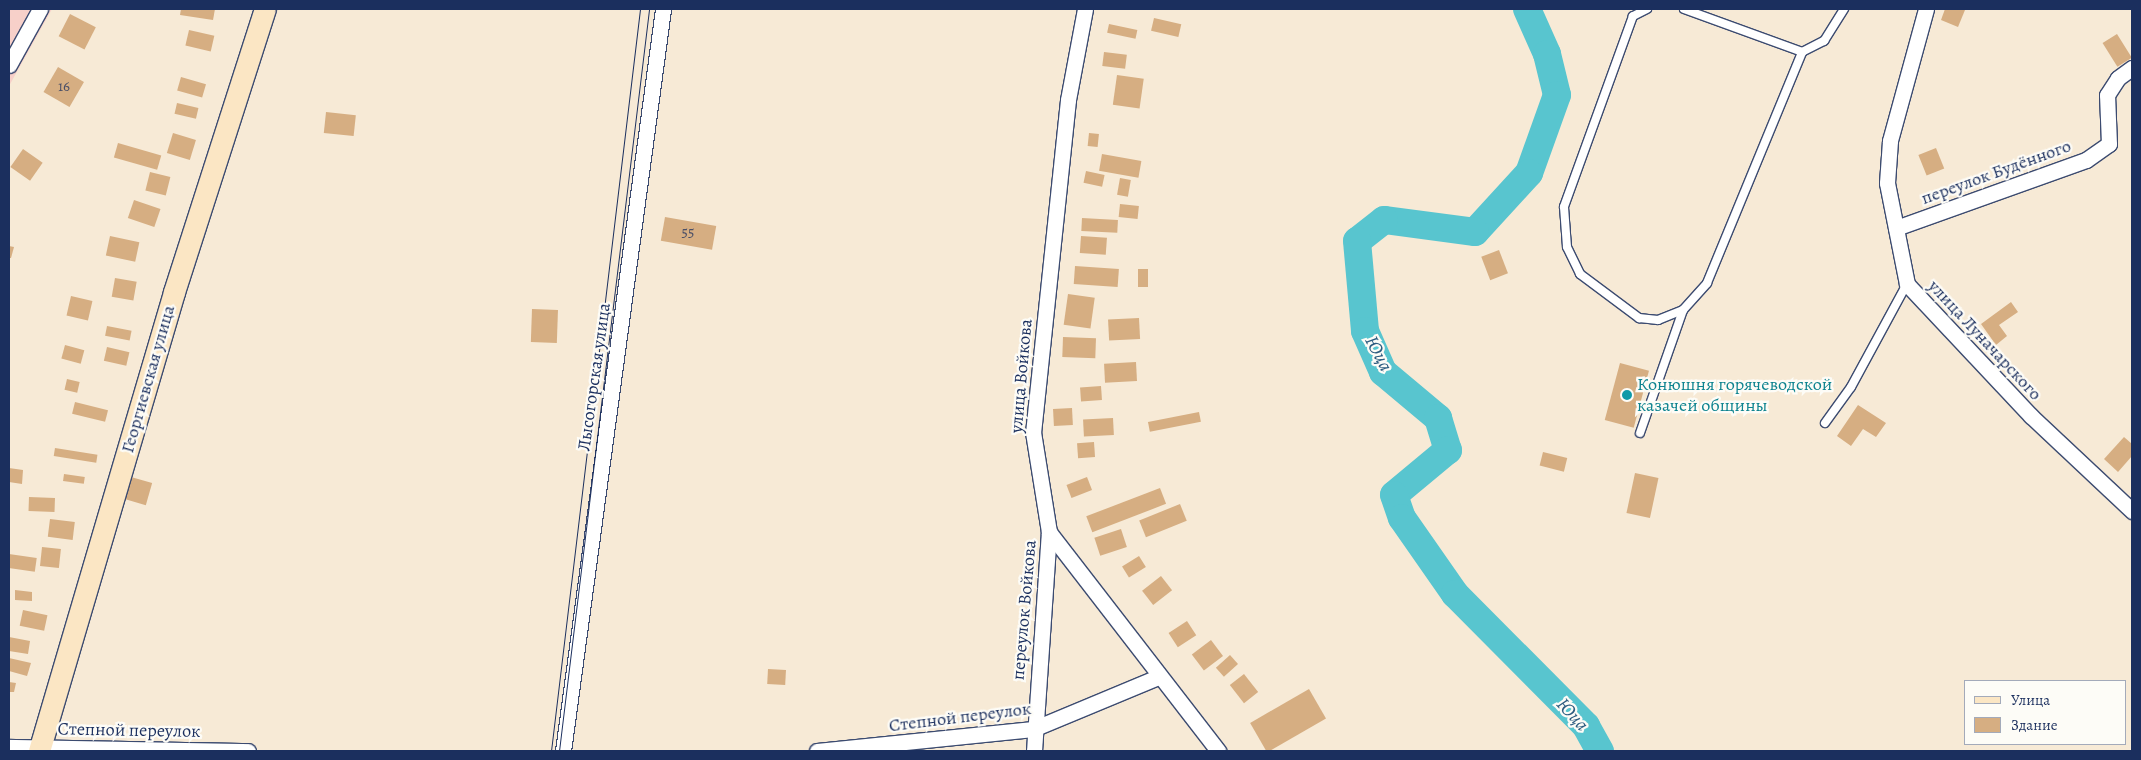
<!DOCTYPE html>
<html>
<head>
<meta charset="utf-8">
<style>
	body { margin:0 }
	#map { position:relative; width:2141px; height:760px; overflow:hidden; background:#f7ead6; font-family:Alegreya,serif }
	div>[style] { position:absolute }
	[style*='--x'] { left:calc(var(--x)*1px); top:calc(var(--y)*1px); width:calc(var(--w)*1px); rotate:calc(var(--a)*1deg) }
	.built>* { inset:0; background:#f7d0c9 }
	.river>* { height:28px; margin:-14px; padding:0 14px; transform-origin:14px; border-radius:14px; background:#58c5cf }
	.building>* { inset:0; background:#d6ae82; transform-origin:0 0 }
	.roads { filter:drop-shadow(1px 0 #3c4b70) drop-shadow(-1px 0 #3c4b70) drop-shadow(0 1px #3c4b70) drop-shadow(0 -1px #3c4b70) }
	.lane>* { height:8px; margin:-4px; padding:0 4px; transform-origin:4px; border-radius:4px; background:#fff }
	.street>* { height:15px; margin:-7.5px; padding:0 7.5px; transform-origin:7.5px; border-radius:7.5px; background:#fff }
	.secondary>* { height:21px; margin:-10.5px; padding:0 10.5px; transform-origin:10.5px; border-radius:10.5px; background:#fbe6c4 }
	.tram>* { height:1px; margin:-0.5px; padding:0 0.5px; transform-origin:0.5px; border-radius:0.5px; background:#1b2f5e }
	.dots>* { width:14px; height:14px; translate:-50% -50%; box-sizing:border-box; border:2px solid #fdfcf7; border-radius:50% }
	span { translate:-50% -50%; white-space:nowrap; text-align:center; line-height:1.15; -webkit-text-stroke:4.5px #fdfcf7; paint-order:stroke }
	.number-label { font-size:15px; color:#4a4f67 }
	.number-label span { -webkit-text-stroke-width:0 }
	.street-label { font-size:18px; color:#1b2f5e }
	.culture-label { font-size:18px; color:#0d838f }
	.left { translate:0 -50%; text-align:left }
	.water-label { font-size:19px; color:#2d5c80; font-style:italic }
	.frame { position:absolute; inset:0; border:10px solid #1b2f5e; pointer-events:none }
	.legend { position:absolute; left:1964px; top:680px; width:162px; height:65px; box-sizing:border-box; background:#fdfcf7; border:1px solid #a3aaba; margin:0; padding:6px 9px; list-style:none; font-size:15px; color:#1b2f5e }
	.legend li { display:flex; align-items:center; gap:10px; height:25px }
	.legend b { width:25px; border:1px solid #a3aaba }
</style>
</head>
<body>
<div id="map">
	<div class="built">
		<i style="clip-path:polygon(9px 9px,52px 9px,9px 86px)"></i>
	</div>
	<div class="river">
		<i style="--x:1527;--y:9;--w:49;--a:66"></i>
		<i style="--x:1547;--y:54;--w:42;--a:76.3"></i>
		<i style="--x:1557;--y:95;--w:83;--a:109.7"></i>
		<i style="--x:1529;--y:173;--w:80;--a:132.5"></i>
		<i style="--x:1475;--y:232;--w:92;--a:-172.5"></i>
		<i style="--x:1384;--y:220;--w:34;--a:142"></i>
		<i style="--x:1357;--y:241;--w:90;--a:84.9"></i>
		<i style="--x:1365;--y:331;--w:45;--a:66.3"></i>
		<i style="--x:1383;--y:372;--w:72;--a:39.9"></i>
		<i style="--x:1438;--y:418;--w:34;--a:73"></i>
		<i style="--x:1448;--y:450;--w:70;--a:140.2"></i>
		<i style="--x:1394;--y:495;--w:24;--a:71"></i>
		<i style="--x:1402;--y:518;--w:93;--a:55.1"></i>
		<i style="--x:1455;--y:594;--w:186;--a:45.2"></i>
		<i style="--x:1586;--y:726;--w:29;--a:61"></i>
	</div>
	<div class="building">
		<i style="clip-path:polygon(181px 9px,215px 9px,213px 20px,180px 15px)"></i>
		<i style="clip-path:polygon(1945px 9px,1965px 10px,1958px 27px,1941px 20px)"></i>
		<i style="left:70px;top:14px;width:29px;height:25px;rotate:27deg"></i>
		<i style="left:1154px;top:18px;width:28px;height:13px;rotate:13deg"></i>
		<i style="left:1109px;top:24px;width:29px;height:9px;rotate:12deg"></i>
		<i style="left:189px;top:30px;width:26px;height:16px;rotate:13deg"></i>
		<i style="left:2117px;top:34px;width:28px;height:17px;rotate:58deg"></i>
		<i style="left:1104px;top:52px;width:23px;height:14px;rotate:7deg"></i>
		<i style="left:58px;top:67px;width:30px;height:29px;rotate:30deg"></i>
		<i style="left:1117px;top:75px;width:27px;height:30px;rotate:8deg"></i>
		<i style="left:181px;top:77px;width:26px;height:14px;rotate:16deg"></i>
		<i style="left:177px;top:103px;width:22px;height:11px;rotate:13deg"></i>
		<i style="left:326px;top:112px;width:30px;height:21px;rotate:6deg"></i>
		<i style="left:173px;top:133px;width:24px;height:21px;rotate:17deg"></i>
		<i style="left:1089px;top:133px;width:10px;height:13px;rotate:6deg"></i>
		<i style="left:118px;top:143px;width:45px;height:15px;rotate:16deg"></i>
		<i style="left:1936px;top:148px;width:22px;height:19px;rotate:68deg"></i>
		<i style="left:23px;top:149px;width:24px;height:22px;rotate:35deg"></i>
		<i style="left:1102px;top:154px;width:40px;height:17px;rotate:10deg"></i>
		<i style="left:1086px;top:171px;width:19px;height:12px;rotate:12deg"></i>
		<i style="left:150px;top:172px;width:21px;height:19px;rotate:14deg"></i>
		<i style="left:1120px;top:178px;width:11px;height:17px;rotate:10deg"></i>
		<i style="left:134px;top:200px;width:28px;height:19px;rotate:19deg"></i>
		<i style="left:1120px;top:204px;width:19px;height:13px;rotate:6deg"></i>
		<i style="left:665px;top:217px;width:52px;height:24px;rotate:10deg"></i>
		<i style="left:1082px;top:218px;width:36px;height:13px;rotate:3deg"></i>
		<i style="left:110px;top:236px;width:30px;height:20px;rotate:12deg"></i>
		<i style="left:1081px;top:236px;width:26px;height:17px;rotate:4deg"></i>
		<i style="clip-path:polygon(9px 246px,14px 247px,11px 258px,9px 258px)"></i>
		<i style="left:1499px;top:250px;width:25px;height:19px;rotate:69deg"></i>
		<i style="left:1075px;top:266px;width:44px;height:18px;rotate:4deg"></i>
		<i style="left:1138px;top:269px;width:10px;height:18px"></i>
		<i style="left:115px;top:278px;width:22px;height:19px;rotate:10deg"></i>
		<i style="left:1068px;top:294px;width:27px;height:31px;rotate:8deg"></i>
		<i style="left:71px;top:296px;width:22px;height:20px;rotate:13deg"></i>
		<i style="clip-path:polygon(2011px 302px,2018px 312px,1999px 325px,2007px 336px,1996px 345px,1981px 324px)"></i>
		<i style="left:532px;top:309px;width:26px;height:33px;rotate:2deg"></i>
		<i style="left:1139px;top:318px;width:21px;height:31px;rotate:87deg"></i>
		<i style="left:107px;top:326px;width:25px;height:10px;rotate:11deg"></i>
		<i style="left:1063px;top:337px;width:33px;height:20px;rotate:2deg"></i>
		<i style="left:65px;top:345px;width:20px;height:14px;rotate:15deg"></i>
		<i style="left:107px;top:347px;width:23px;height:14px;rotate:13deg"></i>
		<i style="left:1136px;top:362px;width:19px;height:32px;rotate:87deg"></i>
		<i style="left:1620px;top:363px;width:30px;height:59px;rotate:15deg"></i>
		<i style="left:67px;top:379px;width:13px;height:11px;rotate:13deg"></i>
		<i style="left:1101px;top:386px;width:14px;height:21px;rotate:86deg"></i>
		<i style="left:75px;top:402px;width:34px;height:12px;rotate:14deg"></i>
		<i style="clip-path:polygon(1858px 405px,1886px 423px,1876px 437px,1863px 429px,1851px 446px,1837px 436px)"></i>
		<i style="left:1072px;top:408px;width:17px;height:19px;rotate:87deg"></i>
		<i style="left:1199px;top:412px;width:10px;height:52px;rotate:79deg"></i>
		<i style="left:1113px;top:418px;width:17px;height:30px;rotate:87deg"></i>
		<i style="clip-path:polygon(2124px 437px,2132px 444px,2132px 456px,2118px 472px,2104px 459px)"></i>
		<i style="left:1094px;top:442px;width:15px;height:17px;rotate:86deg"></i>
		<i style="left:55px;top:448px;width:43px;height:8px;rotate:9deg"></i>
		<i style="left:1543px;top:452px;width:25px;height:14px;rotate:14deg"></i>
		<i style="clip-path:polygon(9px 468px,23px 470px,22px 484px,9px 482px)"></i>
		<i style="left:1635px;top:473px;width:24px;height:41px;rotate:12deg"></i>
		<i style="left:64px;top:474px;width:21px;height:7px;rotate:8deg"></i>
		<i style="left:131px;top:477px;width:22px;height:23px;rotate:16deg"></i>
		<i style="left:1087px;top:477px;width:14px;height:22px;rotate:69deg"></i>
		<i style="left:1160px;top:488px;width:17px;height:79px;rotate:69deg"></i>
		<i style="left:29px;top:497px;width:26px;height:14px;rotate:2deg"></i>
		<i style="left:1180px;top:504px;width:18px;height:44px;rotate:68deg"></i>
		<i style="left:50px;top:519px;width:25px;height:18px;rotate:7deg"></i>
		<i style="left:1121px;top:529px;width:19px;height:28px;rotate:72deg"></i>
		<i style="left:42px;top:547px;width:19px;height:19px;rotate:6deg"></i>
		<i style="left:9px;top:554px;width:28px;height:14px;rotate:8deg"></i>
		<i style="left:1139px;top:556px;width:13px;height:20px;rotate:58deg"></i>
		<i style="left:1161px;top:576px;width:18px;height:24px;rotate:52deg"></i>
		<i style="clip-path:polygon(15px 590px,32px 592px,32px 601px,15px 600px)"></i>
		<i style="left:23px;top:610px;width:25px;height:16px;rotate:12deg"></i>
		<i style="left:1187px;top:621px;width:17px;height:22px;rotate:57deg"></i>
		<i style="clip-path:polygon(9px 637px,30px 641px,28px 654px,9px 651px)"></i>
		<i style="left:1211px;top:640px;width:20px;height:24px;rotate:53deg"></i>
		<i style="left:1230px;top:655px;width:12px;height:19px;rotate:48deg"></i>
		<i style="clip-path:polygon(9px 658px,31px 663px,27px 676px,9px 671px)"></i>
		<i style="left:768px;top:669px;width:18px;height:15px;rotate:3deg"></i>
		<i style="left:1244px;top:674px;width:23px;height:18px;rotate:52deg"></i>
		<i style="clip-path:polygon(9px 682px,16px 683px,14px 692px,9px 692px)"></i>
		<i style="left:1309px;top:689px;width:34px;height:68px;rotate:60deg"></i>
	</div>
	<div class="roads">
		<div class="lane">
			<i style="--x:1647;--y:9;--w:16;--a:153"></i>
			<i style="--x:1633;--y:16;--w:203;--a:109.9"></i>
			<i style="--x:1564;--y:207;--w:40;--a:85.7"></i>
			<i style="--x:1567;--y:247;--w:30;--a:64"></i>
			<i style="--x:1580;--y:274;--w:74;--a:36.7"></i>
			<i style="--x:1639;--y:318;--w:19;--a:6"></i>
			<i style="--x:1658;--y:320;--w:27;--a:-22"></i>
			<i style="--x:1683;--y:310;--w:36;--a:-48"></i>
			<i style="--x:1707;--y:283;--w:250;--a:-67.6"></i>
			<i style="--x:1802;--y:52;--w:25;--a:-27"></i>
			<i style="--x:1824;--y:41;--w:38;--a:-58"></i>
			<i style="--x:1684;--y:9;--w:126;--a:20"></i>
			<i style="--x:1825;--y:423;--w:44;--a:-54.2"></i>
			<i style="--x:1851;--y:387;--w:117;--a:-61.5"></i>
			<i style="--x:1640;--y:433;--w:130;--a:-70.7"></i>
		</div>
		<div class="street">
			<i style="--x:1085;--y:9;--w:93;--a:100.6"></i>
			<i style="--x:1068;--y:100;--w:334;--a:96"></i>
			<i style="--x:1033;--y:432;--w:101;--a:80.9"></i>
			<i style="--x:1049;--y:532;--w:277;--a:52.3"></i>
			<i style="--x:1926;--y:9;--w:137;--a:105.3"></i>
			<i style="--x:1890;--y:141;--w:42;--a:94.1"></i>
			<i style="--x:1887;--y:183;--w:103;--a:78.8"></i>
			<i style="--x:1907;--y:284;--w:181;--a:46.8"></i>
			<i style="--x:2031;--y:416;--w:139;--a:43.2"></i>
			<i style="--x:9;--y:65;--w:64;--a:-61"></i>
			<i style="--x:1896;--y:228;--w:202;--a:-19.7"></i>
			<i style="--x:2086;--y:160;--w:28;--a:-35"></i>
			<i style="--x:2109;--y:144;--w:49;--a:-92.3"></i>
			<i style="--x:2107;--y:95;--w:20;--a:-57"></i>
			<i style="--x:2118;--y:78;--w:17;--a:-36"></i>
			<i style="--x:9;--y:747;--w:239;--a:1"></i>
			<i style="--x:563;--y:751;--w:749;--a:-82.32"></i>
			<i style="--x:817;--y:751;--w:217;--a:-5.8"></i>
			<i style="--x:1033;--y:729;--w:135;--a:-22.6"></i>
			<i style="--x:1034;--y:751;--w:220;--a:-86.1"></i>
		</div>
		<div class="secondary">
			<i style="--x:39;--y:751;--w:478;--a:-73.6"></i>
			<i style="--x:174;--y:292;--w:297;--a:-72.2"></i>
		</div>
	</div>
	<div class="tram">
		<i style="--x:551;--y:751;--w:747;--a:-83.16"></i>
		<i style="--x:559;--y:751;--w:747;--a:-83.08"></i>
	</div>
	<div class="dots">
		<i style="left:1627px;top:395px;background:#0f9aa8"></i>
	</div>
	<div class="number-label">
		<span style="left:64px;top:87px">16</span>
		<span style="left:688px;top:233px">55</span>
	</div>
	<div class="street-label">
		<span style="left:1996px;top:172px;rotate:-20deg">переулок Будённого</span>
		<span style="left:1985px;top:340px;rotate:47deg">улица Луначарского</span>
		<span style="left:1021px;top:376px;rotate:-85deg">улица Войкова</span>
		<span style="left:594px;top:377px;rotate:-82deg">Лысогорская улица</span>
		<span style="left:148px;top:379px;rotate:-74deg">Георгиевская улица</span>
		<span style="left:1024px;top:610px;rotate:-85deg">переулок Войкова</span>
		<span style="left:960px;top:717px;rotate:-7deg">Степной переулок</span>
		<span style="left:129px;top:730px;rotate:1deg">Степной переулок</span>
	</div>
	<div class="culture-label">
		<span class="left" style="left:1637px;top:395px">Конюшня горячеводской<br>казачей общины</span>
	</div>
	<div class="water-label">
		<span style="left:1378px;top:354px;rotate:62deg">Юца</span>
		<span style="left:1572px;top:715px;rotate:48deg">Юца</span>
	</div>
	<div class="frame"></div>
	<ul class="legend">
	<li><b style="height:6px;background:#fbe6c4"></b>Улица</li>
	<li><b style="height:14px;background:#d6ae82"></b>Здание</li>
	</ul>
</div>
</body>
</html>
